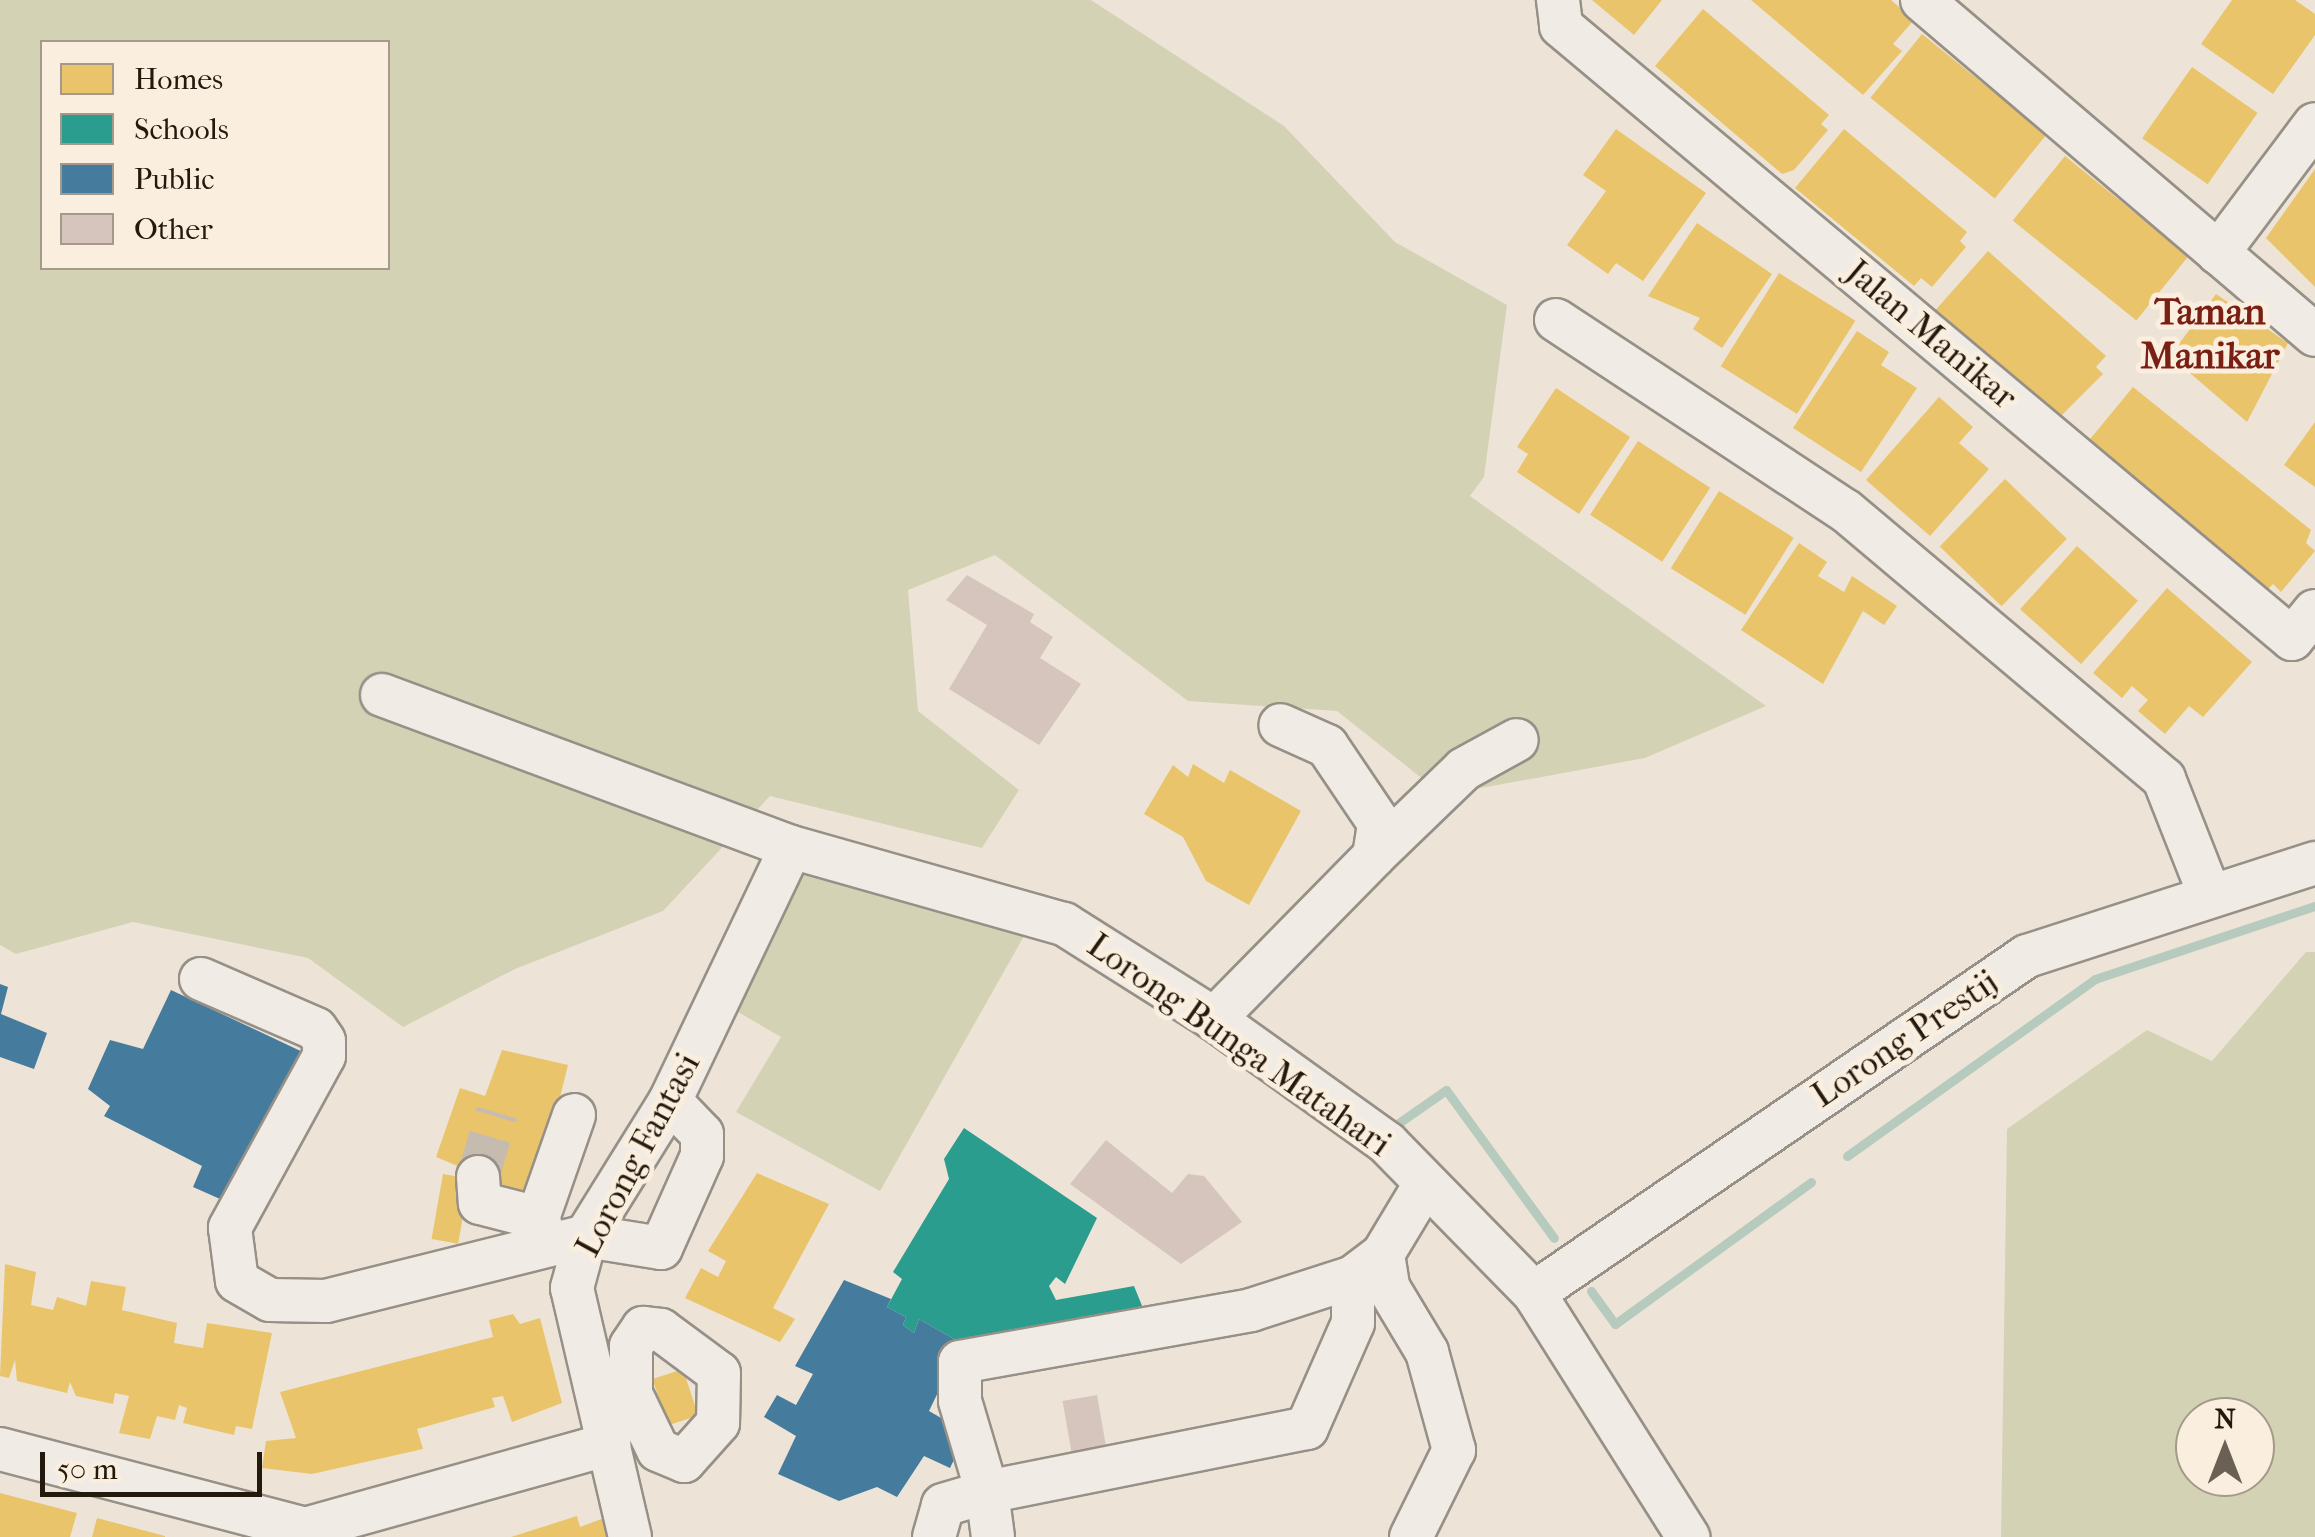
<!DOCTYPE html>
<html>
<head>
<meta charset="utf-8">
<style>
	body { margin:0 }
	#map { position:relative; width:2315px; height:1537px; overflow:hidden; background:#ede4d7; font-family:"IM FELL French Canon",serif }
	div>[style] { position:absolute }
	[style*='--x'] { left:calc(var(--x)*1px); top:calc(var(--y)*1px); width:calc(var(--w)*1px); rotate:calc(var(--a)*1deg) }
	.green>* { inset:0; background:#d4d2b4 }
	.homes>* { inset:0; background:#e9c46a; transform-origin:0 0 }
	.schools>* { inset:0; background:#2a9d8f }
	.public>* { inset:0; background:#457b9d }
	.stream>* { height:9px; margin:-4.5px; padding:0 4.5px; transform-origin:4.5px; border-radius:4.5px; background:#b6cabe }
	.building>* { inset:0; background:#d5c5bc; transform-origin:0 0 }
	.minor-tunnel>* { height:42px; margin-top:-21px; transform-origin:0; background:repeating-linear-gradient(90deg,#c5bbaf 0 42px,transparent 0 63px) }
	.roads { filter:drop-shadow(2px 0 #969087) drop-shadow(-2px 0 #969087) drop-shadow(0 2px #969087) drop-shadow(0 -2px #969087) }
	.minor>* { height:42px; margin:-21px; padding:0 21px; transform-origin:21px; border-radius:21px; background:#f0ece5 }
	span { translate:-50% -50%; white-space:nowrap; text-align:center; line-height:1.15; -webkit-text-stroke:10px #faeede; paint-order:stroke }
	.street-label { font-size:35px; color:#23190d }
	.neighbourhood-label { font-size:38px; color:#7a1f14; font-weight:700 }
	.legend { position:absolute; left:40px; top:40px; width:350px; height:230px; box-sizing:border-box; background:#faeede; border:2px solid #a4998a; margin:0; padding:12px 18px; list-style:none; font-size:30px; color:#23190d }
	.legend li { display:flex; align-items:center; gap:20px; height:50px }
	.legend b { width:50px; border:2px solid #a4998a }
	.north { position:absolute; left:2175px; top:1397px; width:100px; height:100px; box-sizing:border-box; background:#faeede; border:2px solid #a4998a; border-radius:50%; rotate:0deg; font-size:28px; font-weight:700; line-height:40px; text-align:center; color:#23190d }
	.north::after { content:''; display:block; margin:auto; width:35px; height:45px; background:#6a6054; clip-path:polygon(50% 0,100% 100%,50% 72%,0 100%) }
	.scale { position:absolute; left:40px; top:1452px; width:222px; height:45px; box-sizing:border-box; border:5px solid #23190d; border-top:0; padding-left:12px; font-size:30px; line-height:35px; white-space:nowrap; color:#23190d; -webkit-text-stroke:8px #faeede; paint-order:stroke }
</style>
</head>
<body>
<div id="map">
	<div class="green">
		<i style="clip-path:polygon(evenodd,0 0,1091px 0,1284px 126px,1395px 242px,1507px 305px,1484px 477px,1470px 496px,1766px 706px,1645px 758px,1443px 795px,1337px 711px,1188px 701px,995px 555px,908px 590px,918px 711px,1019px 790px,982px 848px,770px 796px,663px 911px,515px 969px,403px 1027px,308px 958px,133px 922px,16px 954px,0 945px,0 0,42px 42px,388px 42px,388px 268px,42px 268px,42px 42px)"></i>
		<i style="clip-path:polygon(805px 867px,1032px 922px,880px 1191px,736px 1112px,781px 1037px,738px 1012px)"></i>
		<i style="clip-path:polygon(evenodd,2306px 952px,2315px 952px,2315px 1537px,2001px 1537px,2007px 1129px,2147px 1030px,2212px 1061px,2306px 952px,2255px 1417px,2255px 1477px,2195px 1477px,2195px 1417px,2255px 1417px)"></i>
	</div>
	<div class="homes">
		<i style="clip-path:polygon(1592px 0,1662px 0,1634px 35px)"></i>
		<i style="clip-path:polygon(1751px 0,1891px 0,1914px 20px,1893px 44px,1902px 51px,1863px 95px)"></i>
		<i style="clip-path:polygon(2232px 0,2295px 0,2315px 14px,2315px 35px,2273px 94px,2201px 44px)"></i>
		<i style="clip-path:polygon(1703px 9px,1829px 115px,1821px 124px,1828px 130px,1794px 170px,1782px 174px,1655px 66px)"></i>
		<i style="left:1922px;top:34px;width:160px;height:82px;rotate:39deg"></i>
		<i style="left:2192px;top:67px;width:80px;height:87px;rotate:35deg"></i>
		<i style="clip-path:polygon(1616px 129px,1706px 193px,1643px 281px,1616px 263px,1608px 274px,1567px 245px,1606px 191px,1583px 175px)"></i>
		<i style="clip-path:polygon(1844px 129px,1967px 232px,1960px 241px,1966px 247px,1932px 287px,1921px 278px,1914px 286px,1795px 188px)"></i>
		<i style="left:2065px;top:156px;width:159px;height:83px;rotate:39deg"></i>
		<i style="clip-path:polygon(2315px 169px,2315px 287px,2266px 238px)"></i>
		<i style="clip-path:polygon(1697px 223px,1772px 274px,1722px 348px,1693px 329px,1700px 318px,1648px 296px)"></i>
		<i style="clip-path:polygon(1988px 251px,2106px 356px,2096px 367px,2103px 374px,2055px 422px,1932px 314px)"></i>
		<i style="left:1779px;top:273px;width:90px;height:110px;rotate:32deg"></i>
		<i style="clip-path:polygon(2216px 294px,2288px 343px,2247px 422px,2170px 356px)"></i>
		<i style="clip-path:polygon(1857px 331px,1889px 352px,1881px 365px,1917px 388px,1861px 472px,1793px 428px)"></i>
		<i style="clip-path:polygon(2133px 387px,2311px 530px,2306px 543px,2315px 551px,2281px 592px,2273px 584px,2263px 594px,2086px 444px)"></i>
		<i style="clip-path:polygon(1556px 388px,1630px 437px,1579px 514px,1517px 472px,1528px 454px,1517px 447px)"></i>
		<i style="clip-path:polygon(1939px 397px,1973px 427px,1959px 443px,1989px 469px,1930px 536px,1866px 480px)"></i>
		<i style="clip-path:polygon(2315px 422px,2315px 487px,2284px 465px)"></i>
		<i style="left:1638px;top:441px;width:86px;height:88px;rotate:33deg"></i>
		<i style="left:2005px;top:479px;width:86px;height:94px;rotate:44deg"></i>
		<i style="left:1719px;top:491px;width:88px;height:91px;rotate:32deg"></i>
		<i style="clip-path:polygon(1799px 543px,1827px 562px,1818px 576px,1844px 592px,1852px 576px,1897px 606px,1884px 625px,1863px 611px,1823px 684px,1741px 630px)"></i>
		<i style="left:2077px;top:546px;width:82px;height:85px;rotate:42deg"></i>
		<i style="clip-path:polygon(2167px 588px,2252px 662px,2203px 717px,2189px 706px,2165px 734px,2138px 711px,2148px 700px,2132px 686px,2122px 698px,2093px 673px)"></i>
		<i style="clip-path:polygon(1193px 764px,1224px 783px,1230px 770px,1301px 811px,1249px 905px,1206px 881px,1183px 837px,1144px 814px,1173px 765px,1188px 777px)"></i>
		<i style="clip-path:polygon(502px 1050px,568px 1065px,535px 1198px,436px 1157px,460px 1088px,485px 1096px)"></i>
		<i style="clip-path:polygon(757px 1173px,829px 1204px,773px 1308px,795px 1319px,780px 1342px,685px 1298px,701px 1268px,718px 1277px,726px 1261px,708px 1251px)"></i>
		<i style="left:443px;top:1174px;width:27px;height:66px;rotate:10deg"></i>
		<i style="clip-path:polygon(5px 1264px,36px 1272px,31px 1305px,53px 1310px,57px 1297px,86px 1306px,91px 1281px,126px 1287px,122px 1310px,177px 1323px,174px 1343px,203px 1348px,207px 1323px,272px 1333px,252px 1429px,236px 1426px,234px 1435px,183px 1423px,187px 1408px,179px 1405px,175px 1420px,157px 1416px,150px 1439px,119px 1433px,129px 1396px,115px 1393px,113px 1404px,76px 1396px,70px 1382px,67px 1393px,17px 1381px,15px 1360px,9px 1378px,0 1376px)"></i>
		<i style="clip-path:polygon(513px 1314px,520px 1324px,540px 1318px,562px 1403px,512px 1422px,503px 1396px,492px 1398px,495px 1407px,417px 1429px,423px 1449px,312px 1474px,262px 1468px,266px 1441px,296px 1438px,280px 1392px,493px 1337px,489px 1320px)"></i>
		<i style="left:683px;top:1369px;width:49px;height:32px;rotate:72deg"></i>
		<i style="clip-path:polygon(0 1493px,77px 1513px,70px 1537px,0 1537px)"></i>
		<i style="clip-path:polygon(577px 1516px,580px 1527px,604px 1518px,610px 1537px,511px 1537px)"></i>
		<i style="clip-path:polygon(97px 1518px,165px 1536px,165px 1537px,92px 1537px)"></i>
	</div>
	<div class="schools">
		<i style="clip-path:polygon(964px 1128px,1097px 1218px,1065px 1284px,1056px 1277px,1049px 1286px,1056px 1300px,1134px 1286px,1149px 1323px,957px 1353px,954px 1339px,919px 1319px,914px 1333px,903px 1325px,906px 1317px,887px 1307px,902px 1279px,893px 1272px,949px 1179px,944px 1159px)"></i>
	</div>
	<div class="public">
		<i style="clip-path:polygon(0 984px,8px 987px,1px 1014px,47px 1033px,34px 1069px,0 1057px)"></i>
		<i style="clip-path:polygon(171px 990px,309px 1055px,238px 1207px,193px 1187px,202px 1166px,104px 1116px,110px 1106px,88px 1089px,110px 1040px,143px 1049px)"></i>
		<i style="clip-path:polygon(844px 1280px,891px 1299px,887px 1307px,906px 1317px,903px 1325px,914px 1333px,919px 1319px,954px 1339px,957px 1353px,929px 1411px,967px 1433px,950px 1468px,924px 1456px,897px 1497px,877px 1487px,839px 1501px,778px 1474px,796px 1436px,764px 1417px,777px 1395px,796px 1405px,813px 1374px,795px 1366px)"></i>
	</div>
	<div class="stream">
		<i style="--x:1400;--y:1122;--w:56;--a:-34.8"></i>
		<i style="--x:1446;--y:1090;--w:183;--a:53.9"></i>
		<i style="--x:1847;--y:1156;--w:305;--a:-35.5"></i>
		<i style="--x:2095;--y:979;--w:232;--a:-18.4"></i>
		<i style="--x:1591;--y:1291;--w:41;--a:54"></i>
		<i style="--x:1615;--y:1324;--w:242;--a:-35.9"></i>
	</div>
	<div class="building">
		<i style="clip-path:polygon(967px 575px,1034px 614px,1030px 622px,1053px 637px,1040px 658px,1081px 684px,1039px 745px,949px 689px,987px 625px,946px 600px)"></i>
		<i style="clip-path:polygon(1106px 1140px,1172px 1193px,1188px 1174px,1204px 1176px,1242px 1222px,1181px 1264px,1070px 1184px)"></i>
		<i style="left:1097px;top:1395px;width:71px;height:35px;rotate:80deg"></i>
	</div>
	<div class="minor-tunnel">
		<i style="--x:478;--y:1177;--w:67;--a:-73.5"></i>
	</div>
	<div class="roads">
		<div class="minor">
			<i style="--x:1558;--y:0;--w:26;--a:83"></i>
			<i style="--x:1561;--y:26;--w:954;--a:39.98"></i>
			<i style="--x:2292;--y:639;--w:36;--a:-51"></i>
			<i style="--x:1922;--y:0;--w:516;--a:40.44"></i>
			<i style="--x:2218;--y:253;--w:161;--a:-53.1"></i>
			<i style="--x:1556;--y:320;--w:347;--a:33.4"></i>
			<i style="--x:1846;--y:511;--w:416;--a:40.1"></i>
			<i style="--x:2164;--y:779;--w:126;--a:68.5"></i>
			<i style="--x:382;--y:695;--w:436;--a:20.4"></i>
			<i style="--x:791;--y:847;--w:284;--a:15.8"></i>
			<i style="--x:1064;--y:924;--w:178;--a:32.3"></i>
			<i style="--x:1214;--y:1019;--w:213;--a:35.6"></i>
			<i style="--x:1387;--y:1143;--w:210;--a:45.6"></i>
			<i style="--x:1534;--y:1293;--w:289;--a:57.7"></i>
			<i style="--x:1374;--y:856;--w:125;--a:-44"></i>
			<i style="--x:1464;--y:769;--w:60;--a:-28.7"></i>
			<i style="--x:201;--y:979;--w:125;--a:23.5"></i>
			<i style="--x:316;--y:1029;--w:14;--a:56"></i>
			<i style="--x:324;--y:1041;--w:15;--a:90"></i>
			<i style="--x:324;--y:1056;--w:196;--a:118.7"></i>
			<i style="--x:230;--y:1228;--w:53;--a:82.5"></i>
			<i style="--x:237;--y:1281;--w:38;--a:30"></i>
			<i style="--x:270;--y:1300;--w:56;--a:1"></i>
			<i style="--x:326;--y:1301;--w:268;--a:-14"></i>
			<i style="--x:586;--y:1236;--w:76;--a:9.1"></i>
			<i style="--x:661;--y:1248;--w:101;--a:-66"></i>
			<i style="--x:702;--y:1156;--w:22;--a:-90"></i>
			<i style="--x:702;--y:1134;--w:46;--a:-134.1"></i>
			<i style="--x:1214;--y:1019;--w:228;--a:-45.5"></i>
			<i style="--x:1374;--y:856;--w:33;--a:-81"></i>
			<i style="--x:1379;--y:823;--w:93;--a:-124"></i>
			<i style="--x:1327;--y:746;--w:51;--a:-155.9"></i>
			<i style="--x:478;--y:1177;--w:26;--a:86"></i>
			<i style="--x:480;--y:1203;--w:60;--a:14.5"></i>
			<i style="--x:546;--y:1242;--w:25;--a:-108"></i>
			<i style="--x:538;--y:1218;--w:109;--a:-70.7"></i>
			<i style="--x:1383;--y:1254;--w:33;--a:81"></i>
			<i style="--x:1388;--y:1287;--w:76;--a:59"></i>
			<i style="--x:1427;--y:1352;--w:102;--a:74.6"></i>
			<i style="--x:1454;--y:1450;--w:97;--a:116.3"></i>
			<i style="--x:1353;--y:1277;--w:46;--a:90"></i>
			<i style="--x:1353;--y:1323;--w:115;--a:113.7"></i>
			<i style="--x:1307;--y:1428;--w:326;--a:168.7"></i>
			<i style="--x:987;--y:1492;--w:95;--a:-106.5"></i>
			<i style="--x:960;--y:1401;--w:39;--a:-90"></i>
			<i style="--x:960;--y:1362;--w:296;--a:-10.1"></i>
			<i style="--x:1251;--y:1310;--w:107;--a:-17.9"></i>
			<i style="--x:1353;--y:1277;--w:38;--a:-37"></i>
			<i style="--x:1383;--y:1254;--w:82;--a:-59"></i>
			<i style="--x:1534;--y:1293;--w:597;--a:-34.36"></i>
			<i style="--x:2027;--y:956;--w:303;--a:-17.9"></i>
			<i style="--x:643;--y:1328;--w:18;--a:6"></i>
			<i style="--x:661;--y:1330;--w:72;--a:36.6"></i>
			<i style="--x:719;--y:1373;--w:50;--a:91.1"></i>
			<i style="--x:718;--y:1423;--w:51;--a:131.8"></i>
			<i style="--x:684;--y:1461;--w:28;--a:-157"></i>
			<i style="--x:658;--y:1450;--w:62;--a:-115.7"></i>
			<i style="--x:631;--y:1394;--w:48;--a:-90"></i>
			<i style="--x:631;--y:1346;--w:22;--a:-56"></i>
			<i style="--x:0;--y:1449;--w:315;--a:14.7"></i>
			<i style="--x:305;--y:1529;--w:316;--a:-15.6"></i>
			<i style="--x:630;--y:1537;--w:256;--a:-103.1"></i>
			<i style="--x:572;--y:1288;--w:54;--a:-74.9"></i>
			<i style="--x:586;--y:1236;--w:159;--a:-58.1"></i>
			<i style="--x:670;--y:1101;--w:281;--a:-64.5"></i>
			<i style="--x:934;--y:1537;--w:33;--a:-74"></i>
			<i style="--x:943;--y:1505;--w:46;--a:-16.5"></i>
			<i style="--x:987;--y:1492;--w:45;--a:82.4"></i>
		</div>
	</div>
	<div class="street-label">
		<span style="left:1931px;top:335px;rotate:40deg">Jalan Manikar</span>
		<span style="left:1905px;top:1039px;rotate:-34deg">Lorong Prestij</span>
		<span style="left:1239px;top:1045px;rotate:35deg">Lorong Bunga Matahari</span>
		<span style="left:638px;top:1155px;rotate:-62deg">Lorong Fantasi</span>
	</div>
	<div class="neighbourhood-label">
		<span style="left:2210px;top:334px">Taman<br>Manikar</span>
	</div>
	<ul class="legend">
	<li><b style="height:28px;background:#e9c46a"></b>Homes</li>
	<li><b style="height:28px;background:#2a9d8f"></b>Schools</li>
	<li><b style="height:28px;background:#457b9d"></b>Public</li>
	<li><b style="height:28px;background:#d5c5bc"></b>Other</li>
	</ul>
	<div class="north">N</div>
	<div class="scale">50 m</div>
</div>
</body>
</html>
